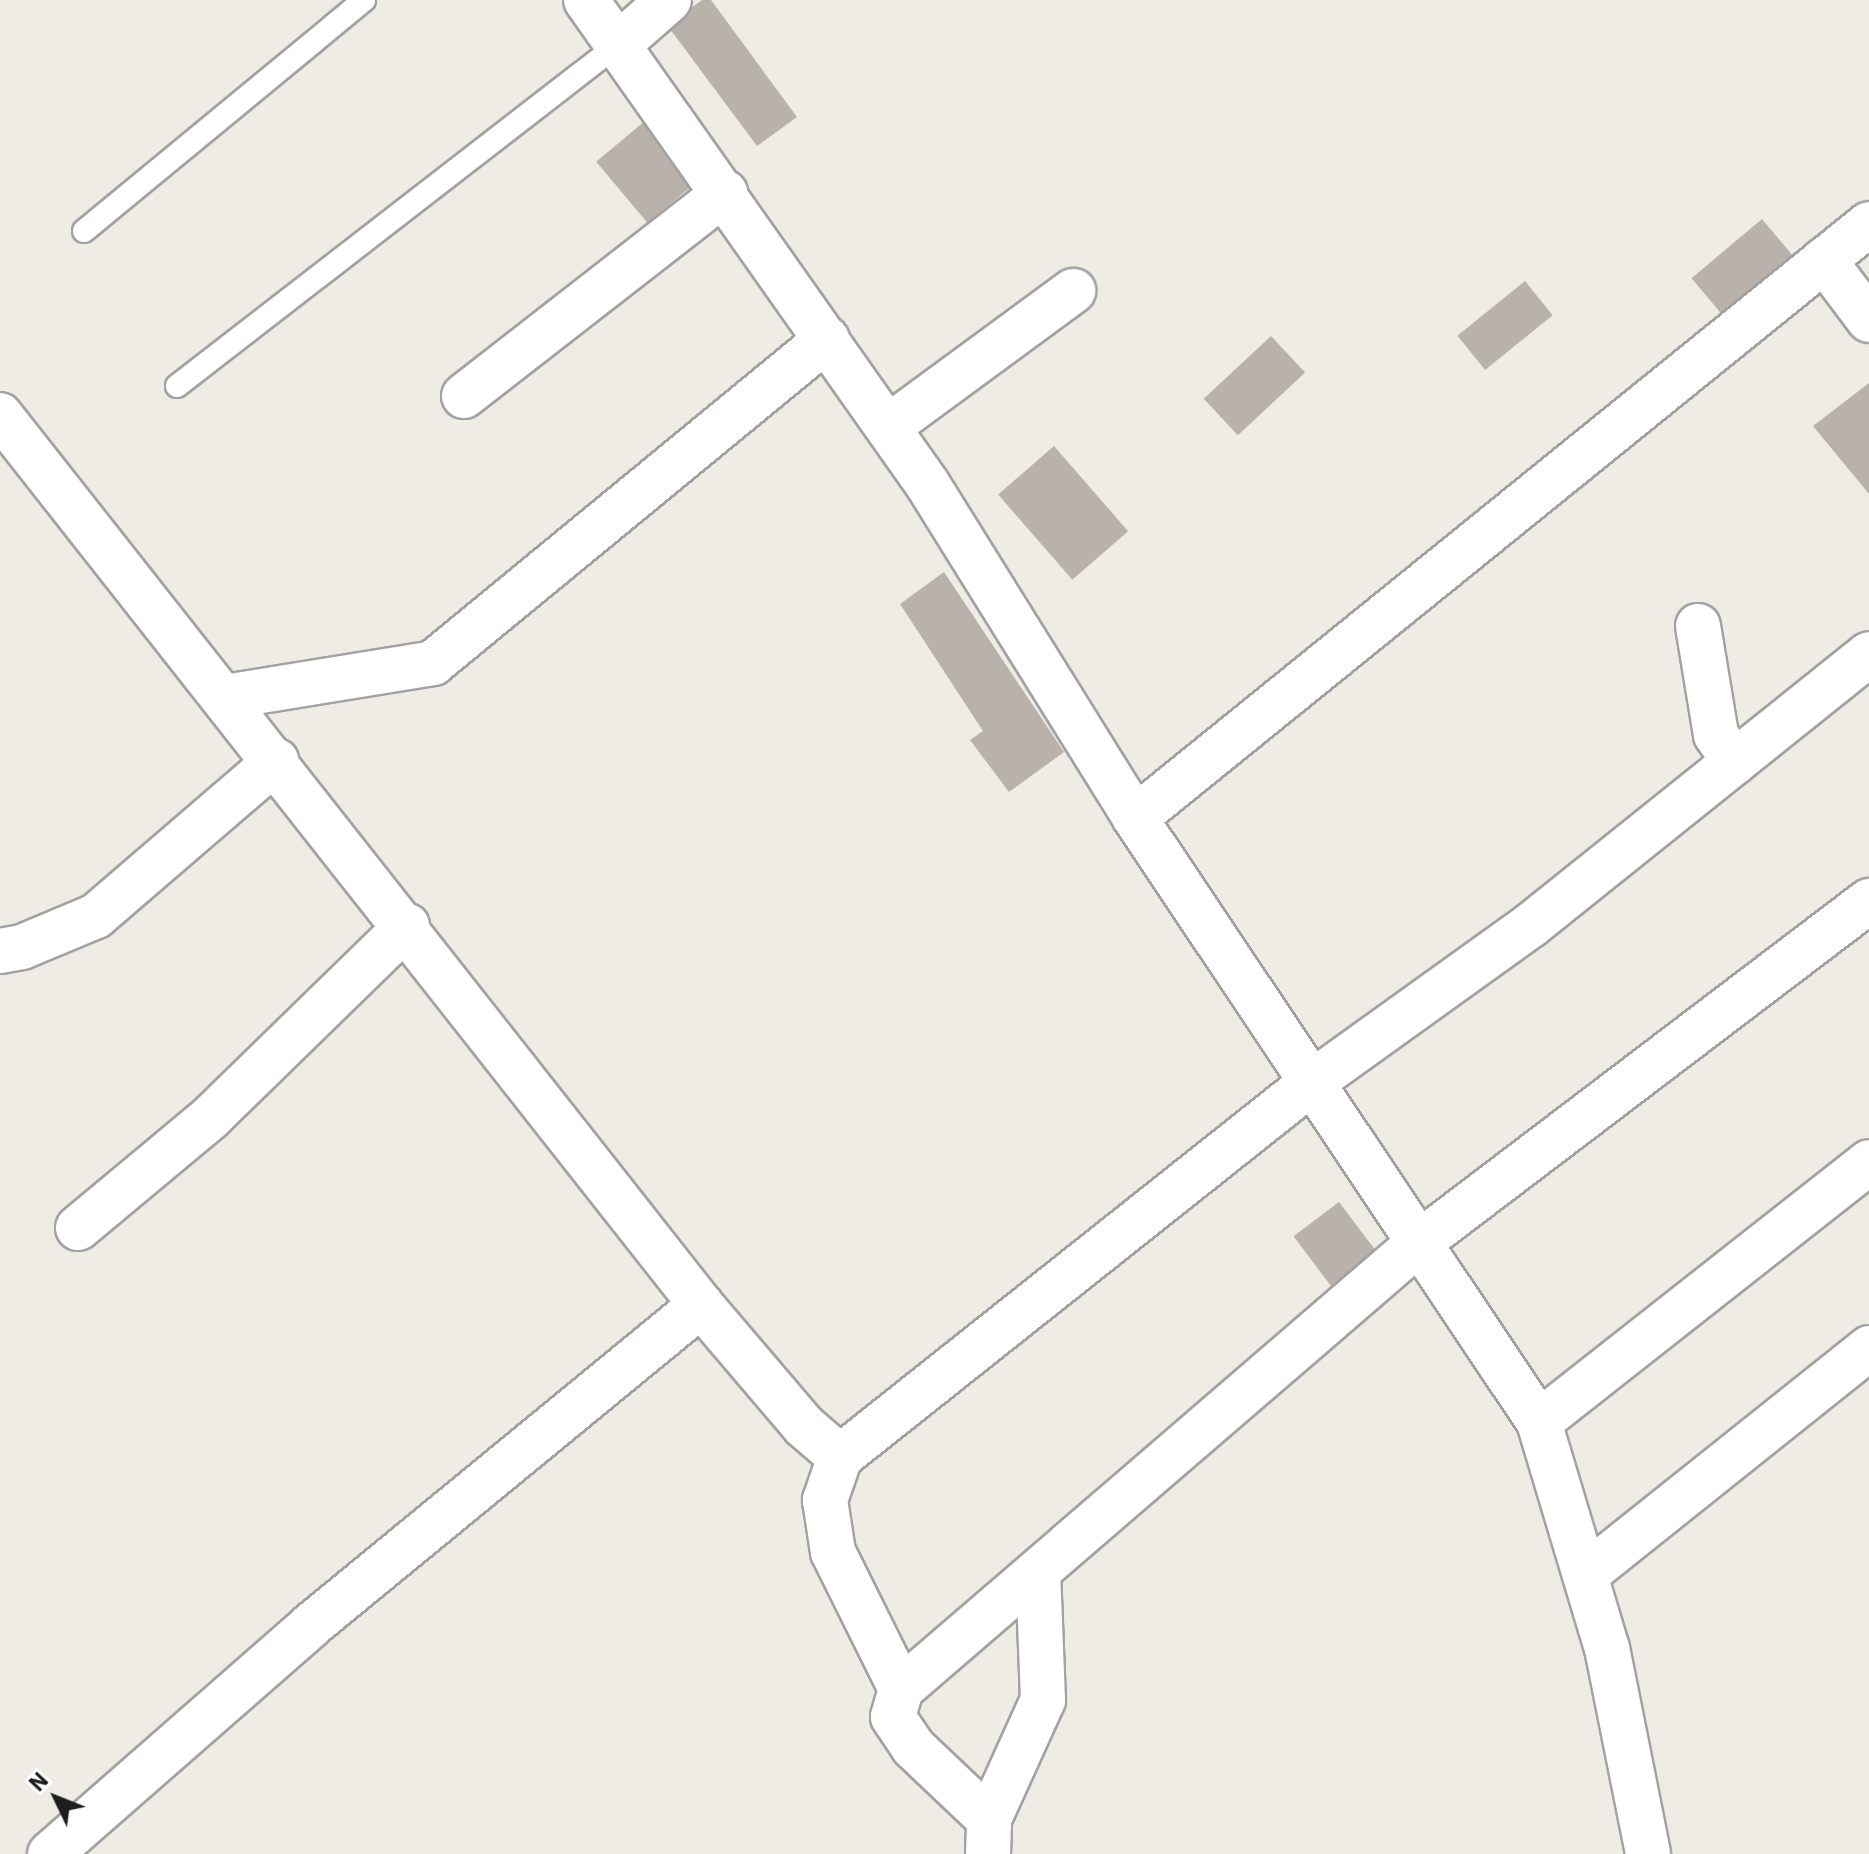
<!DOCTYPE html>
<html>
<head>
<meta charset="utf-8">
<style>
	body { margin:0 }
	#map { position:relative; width:1869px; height:1854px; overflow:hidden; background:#eeece5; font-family:"IBM Plex Sans",sans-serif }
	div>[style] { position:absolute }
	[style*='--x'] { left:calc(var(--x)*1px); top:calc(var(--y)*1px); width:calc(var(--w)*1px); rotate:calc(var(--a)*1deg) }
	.building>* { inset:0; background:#b8b2ab; transform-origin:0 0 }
	.roads { filter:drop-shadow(2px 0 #a2a2a2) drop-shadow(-2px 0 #a2a2a2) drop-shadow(0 2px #a2a2a2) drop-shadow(0 -2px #a2a2a2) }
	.lane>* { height:22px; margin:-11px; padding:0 11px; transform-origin:11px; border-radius:11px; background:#fff }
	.street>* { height:44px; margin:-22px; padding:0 22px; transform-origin:22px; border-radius:22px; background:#fff }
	span { translate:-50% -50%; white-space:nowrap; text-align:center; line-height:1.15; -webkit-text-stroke:6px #fff; paint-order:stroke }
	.north { position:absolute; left:16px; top:1758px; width:80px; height:80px; -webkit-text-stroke:6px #fff; paint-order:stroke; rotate:313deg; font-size:22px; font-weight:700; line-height:32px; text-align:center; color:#1e1e1e }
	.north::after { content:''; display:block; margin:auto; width:28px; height:36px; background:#1e1e1e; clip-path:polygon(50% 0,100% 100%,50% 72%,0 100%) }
</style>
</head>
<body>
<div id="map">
	<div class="building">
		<i style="clip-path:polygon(702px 0,711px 0,797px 117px,757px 146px,667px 25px)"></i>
		<i style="left:646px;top:120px;width:80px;height:65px;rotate:50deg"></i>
		<i style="left:1762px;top:219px;width:54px;height:92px;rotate:50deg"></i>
		<i style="left:1525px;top:281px;width:44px;height:87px;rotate:51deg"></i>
		<i style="left:1271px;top:336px;width:50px;height:92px;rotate:47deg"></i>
		<i style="clip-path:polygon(1869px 383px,1869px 494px,1813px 426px)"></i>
		<i style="left:1054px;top:446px;width:113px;height:74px;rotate:49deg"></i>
		<i style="clip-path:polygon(944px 572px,1064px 752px,1009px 792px,970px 740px,983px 731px,900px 604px)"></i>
		<i style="left:1339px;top:1202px;width:77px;height:57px;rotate:53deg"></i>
	</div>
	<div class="roads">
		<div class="lane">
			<i style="--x:84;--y:231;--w:363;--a:-39.5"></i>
			<i style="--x:177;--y:386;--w:560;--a:-37.75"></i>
		</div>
		<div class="street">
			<i style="--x:586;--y:0;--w:593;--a:54.81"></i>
			<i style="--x:928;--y:485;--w:392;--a:58.1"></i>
			<i style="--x:1135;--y:818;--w:727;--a:56.22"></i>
			<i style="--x:1539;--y:1422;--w:236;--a:73.3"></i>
			<i style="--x:1607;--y:1648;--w:210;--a:78.7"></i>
			<i style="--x:620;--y:43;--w:65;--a:-41.3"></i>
			<i style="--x:1824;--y:260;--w:75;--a:53.1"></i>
			<i style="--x:464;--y:396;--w:331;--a:-37.9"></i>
			<i style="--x:0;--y:415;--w:1133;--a:51.77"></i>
			<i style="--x:701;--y:1305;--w:159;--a:49.6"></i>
			<i style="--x:804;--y:1426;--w:48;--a:40.7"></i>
			<i style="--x:840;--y:1457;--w:601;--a:-38.45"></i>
			<i style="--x:1311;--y:1083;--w:271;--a:-35.7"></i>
			<i style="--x:1531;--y:925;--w:433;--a:-38.7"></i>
			<i style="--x:888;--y:427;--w:230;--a:-36.3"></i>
			<i style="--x:1698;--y:626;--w:110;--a:80.6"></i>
			<i style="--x:1716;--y:735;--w:33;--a:55"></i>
			<i style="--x:224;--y:697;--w:212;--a:-9.2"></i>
			<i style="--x:433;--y:663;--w:510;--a:-39.43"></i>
			<i style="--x:1135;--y:818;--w:944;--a:-38.98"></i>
			<i style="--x:0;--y:951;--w:22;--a:-10"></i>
			<i style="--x:22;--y:947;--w:80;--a:-22.7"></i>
			<i style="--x:96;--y:916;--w:238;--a:-40.7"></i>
			<i style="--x:78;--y:1228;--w:173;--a:-39.8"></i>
			<i style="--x:211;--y:1117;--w:274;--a:-44.3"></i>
			<i style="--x:1539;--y:1422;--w:420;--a:-38.2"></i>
			<i style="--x:840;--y:1457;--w:46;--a:109.2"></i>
			<i style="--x:825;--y:1500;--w:53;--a:81.3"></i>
			<i style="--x:833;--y:1552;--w:153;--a:63.6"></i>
			<i style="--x:901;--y:1689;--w:685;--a:-40.74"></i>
			<i style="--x:1420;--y:1242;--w:564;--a:-37.22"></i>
			<i style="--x:1585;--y:1575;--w:364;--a:-38.6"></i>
			<i style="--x:901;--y:1689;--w:29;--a:106"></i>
			<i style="--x:893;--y:1717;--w:36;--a:56"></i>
			<i style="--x:913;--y:1747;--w:105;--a:43.5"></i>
			<i style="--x:50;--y:1854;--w:346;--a:-41.2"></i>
			<i style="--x:310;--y:1626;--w:506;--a:-39.39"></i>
			<i style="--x:988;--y:1854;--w:35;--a:-88"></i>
			<i style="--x:989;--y:1819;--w:131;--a:-65.6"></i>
			<i style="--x:1043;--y:1700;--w:128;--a:-92.2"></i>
		</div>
	</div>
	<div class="north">N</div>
</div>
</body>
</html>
